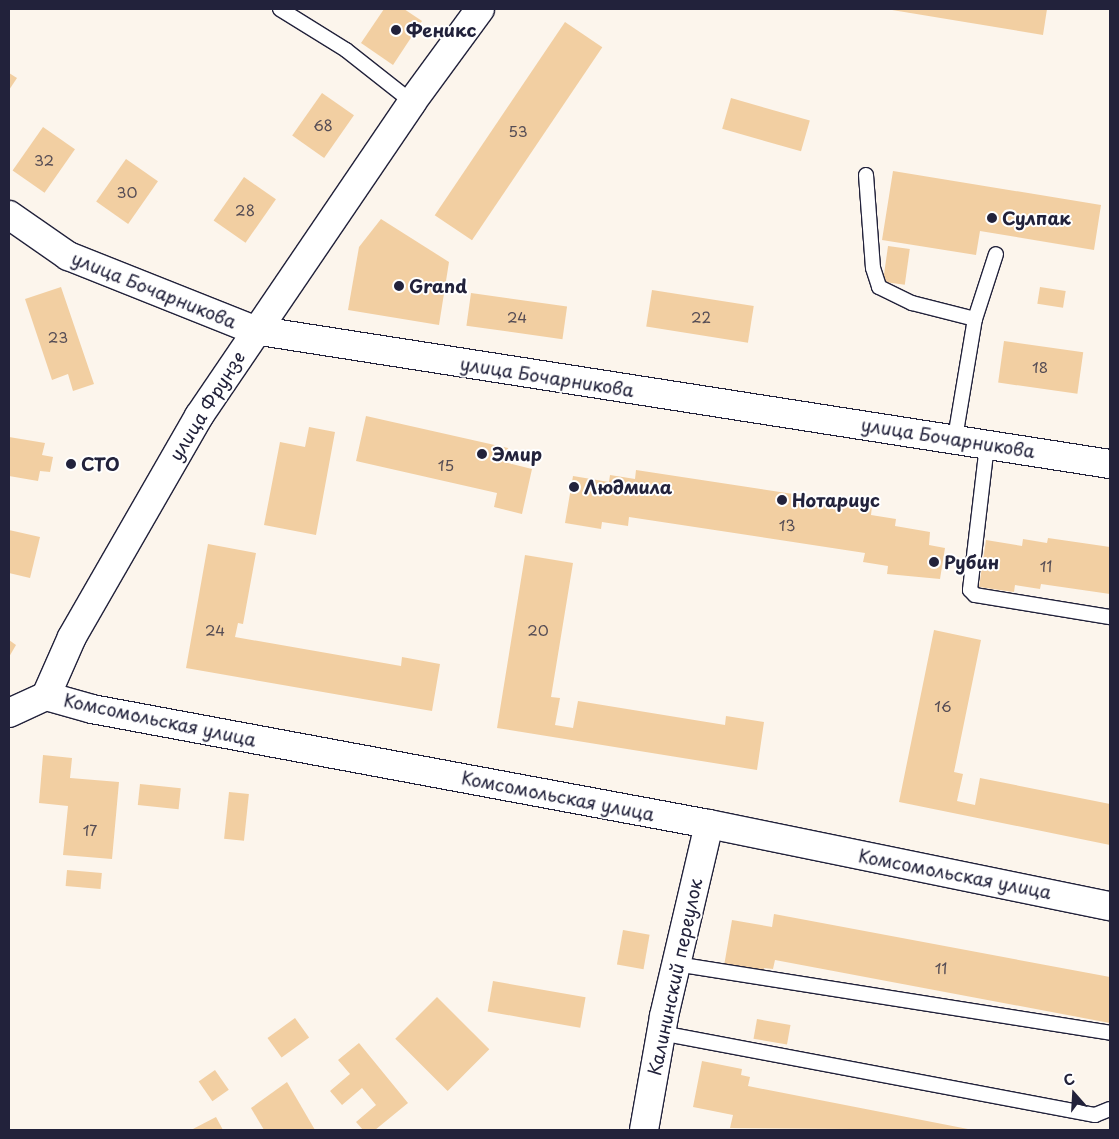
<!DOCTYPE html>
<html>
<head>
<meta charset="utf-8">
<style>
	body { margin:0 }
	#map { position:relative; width:1119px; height:1139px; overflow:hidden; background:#fcf5ec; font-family:"Playpen Sans",sans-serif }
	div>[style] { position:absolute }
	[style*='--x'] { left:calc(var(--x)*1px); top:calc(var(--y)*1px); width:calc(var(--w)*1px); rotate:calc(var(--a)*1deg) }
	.building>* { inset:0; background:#f2cfa2; transform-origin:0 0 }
	.roads { filter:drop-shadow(1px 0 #22223b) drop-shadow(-1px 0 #22223b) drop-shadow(0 1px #22223b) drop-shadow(0 -1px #22223b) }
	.lane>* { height:14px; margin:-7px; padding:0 7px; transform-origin:7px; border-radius:7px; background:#fff }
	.street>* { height:28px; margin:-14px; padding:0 14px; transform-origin:14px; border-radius:14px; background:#fff }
	.dots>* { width:14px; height:14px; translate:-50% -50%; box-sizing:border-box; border:2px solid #fff; border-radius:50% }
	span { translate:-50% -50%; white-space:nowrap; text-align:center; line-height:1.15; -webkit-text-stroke:4px #fff; paint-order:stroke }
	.number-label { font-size:15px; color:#564d55 }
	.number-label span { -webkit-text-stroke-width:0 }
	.poi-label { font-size:18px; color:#22223b; font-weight:700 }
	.left { translate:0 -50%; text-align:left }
	.street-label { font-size:18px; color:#22223b }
	.frame { position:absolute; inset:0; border:10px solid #22223b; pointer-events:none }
	.north { position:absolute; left:1049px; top:1069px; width:50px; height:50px; -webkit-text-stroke:4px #fff; paint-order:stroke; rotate:341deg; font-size:14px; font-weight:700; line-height:20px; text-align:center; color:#22223b }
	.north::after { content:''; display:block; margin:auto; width:18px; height:22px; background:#22223b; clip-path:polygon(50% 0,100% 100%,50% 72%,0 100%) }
</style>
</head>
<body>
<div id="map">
	<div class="building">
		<i style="clip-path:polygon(384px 9px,404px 9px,422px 21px,393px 65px,361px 43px)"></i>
		<i style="clip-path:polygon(886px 9px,1047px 9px,1043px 35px)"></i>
		<i style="left:565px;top:22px;width:45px;height:233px;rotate:34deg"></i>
		<i style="clip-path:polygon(9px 73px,17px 78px,9px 90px)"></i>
		<i style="left:322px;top:93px;width:39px;height:52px;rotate:35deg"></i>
		<i style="left:731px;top:98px;width:82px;height:32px;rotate:16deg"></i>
		<i style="left:43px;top:127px;width:39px;height:53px;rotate:35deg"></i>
		<i style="left:126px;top:159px;width:39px;height:52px;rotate:35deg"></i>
		<i style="clip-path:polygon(893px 171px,1101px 205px,1094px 250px,980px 231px,976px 255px,882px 240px)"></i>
		<i style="left:244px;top:177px;width:39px;height:53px;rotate:35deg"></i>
		<i style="clip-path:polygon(381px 219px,449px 262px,439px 325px,348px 310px,359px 247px)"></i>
		<i style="left:888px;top:246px;width:22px;height:36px;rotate:8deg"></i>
		<i style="clip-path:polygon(61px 287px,94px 384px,73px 391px,68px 374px,52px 380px,25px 299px)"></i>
		<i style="left:1040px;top:287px;width:26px;height:17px;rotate:9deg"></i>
		<i style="left:652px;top:290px;width:103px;height:37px;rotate:9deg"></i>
		<i style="left:471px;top:293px;width:97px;height:33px;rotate:8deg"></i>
		<i style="left:1004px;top:341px;width:80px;height:42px;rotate:8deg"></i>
		<i style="clip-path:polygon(366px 416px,508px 448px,504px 462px,532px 469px,522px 514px,494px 507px,497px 493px,356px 461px)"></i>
		<i style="clip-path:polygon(309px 427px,335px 432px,316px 535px,264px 525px,280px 442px,305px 447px)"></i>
		<i style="clip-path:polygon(9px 437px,45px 443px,42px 455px,53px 457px,50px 472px,40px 471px,38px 481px,9px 476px)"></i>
		<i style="clip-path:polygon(636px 470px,872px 506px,871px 515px,896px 519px,895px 526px,930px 532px,929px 545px,945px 548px,940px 579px,887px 574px,888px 566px,863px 562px,865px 553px,629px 517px,628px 526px,602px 522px,601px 529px,565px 523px,573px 476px,609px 482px,610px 475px,635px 479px)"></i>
		<i style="clip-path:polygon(9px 530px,40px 537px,30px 578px,9px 573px)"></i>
		<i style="clip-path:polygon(1048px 538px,1110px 547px,1110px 594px,1041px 584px,1040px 589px,1015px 585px,1014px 592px,979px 587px,986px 540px,1022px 546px,1023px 539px,1047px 543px)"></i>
		<i style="clip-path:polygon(208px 544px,256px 553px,243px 624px,238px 623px,235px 637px,401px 666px,402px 657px,440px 664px,432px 711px,186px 668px)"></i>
		<i style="clip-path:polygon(525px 555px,573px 563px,551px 697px,560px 698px,555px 725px,573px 728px,578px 701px,725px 725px,726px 716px,764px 722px,757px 770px,497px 728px)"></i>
		<i style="clip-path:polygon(934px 630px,981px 640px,954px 772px,963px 774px,957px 801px,975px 805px,980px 778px,1110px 804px,1110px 845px,899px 802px)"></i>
		<i style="clip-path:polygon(9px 640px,16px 645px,9px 657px)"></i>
		<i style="clip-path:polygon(43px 755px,72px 758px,70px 778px,119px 782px,112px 859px,63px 855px,68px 806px,39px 803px)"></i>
		<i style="left:140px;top:784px;width:41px;height:21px;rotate:6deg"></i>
		<i style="left:229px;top:792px;width:20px;height:47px;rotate:6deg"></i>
		<i style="left:67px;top:870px;width:35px;height:16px;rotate:5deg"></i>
		<i style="clip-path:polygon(774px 914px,1110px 977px,1110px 1023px,775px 960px,773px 969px,764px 968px,763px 974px,724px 966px,732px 920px,772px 927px)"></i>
		<i style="left:623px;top:930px;width:27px;height:35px;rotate:10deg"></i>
		<i style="left:493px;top:981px;width:94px;height:31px;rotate:10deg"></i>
		<i style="left:437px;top:997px;width:74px;height:59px;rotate:45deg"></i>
		<i style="left:295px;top:1018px;width:24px;height:34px;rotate:54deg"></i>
		<i style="left:757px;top:1019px;width:34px;height:20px;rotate:10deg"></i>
		<i style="clip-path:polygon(359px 1043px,408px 1103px,375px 1130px,363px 1130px,356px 1122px,376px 1105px,362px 1088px,342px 1105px,330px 1091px,350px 1074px,338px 1060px)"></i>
		<i style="clip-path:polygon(702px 1061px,742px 1069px,741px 1075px,750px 1077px,748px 1086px,973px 1130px,730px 1128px,733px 1115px,693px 1107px)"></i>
		<i style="left:215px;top:1070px;width:24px;height:20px;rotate:55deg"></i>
		<i style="clip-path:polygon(287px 1082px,315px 1130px,264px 1130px,251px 1108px)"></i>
		<i style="clip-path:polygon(216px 1117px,223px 1130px,191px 1130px)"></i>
	</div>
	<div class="roads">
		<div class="lane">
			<i style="--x:280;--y:9;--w:78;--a:31.8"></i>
			<i style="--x:346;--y:50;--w:84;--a:38.2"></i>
			<i style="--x:866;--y:175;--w:93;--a:85.7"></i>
			<i style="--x:873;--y:268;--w:20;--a:72"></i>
			<i style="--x:879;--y:287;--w:37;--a:26"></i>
			<i style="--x:912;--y:303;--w:65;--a:14.3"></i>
			<i style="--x:955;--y:438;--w:121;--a:-80.5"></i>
			<i style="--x:975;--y:319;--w:68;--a:-72.1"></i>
			<i style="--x:987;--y:445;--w:146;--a:96.7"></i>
			<i style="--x:970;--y:590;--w:7;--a:45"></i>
			<i style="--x:975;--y:595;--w:137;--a:9.3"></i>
			<i style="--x:676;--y:964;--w:439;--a:9"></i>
			<i style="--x:661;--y:1033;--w:442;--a:10.7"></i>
			<i style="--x:1095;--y:1115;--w:16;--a:-22"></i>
		</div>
		<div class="street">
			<i style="--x:9;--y:215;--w:72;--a:34.8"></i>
			<i style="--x:68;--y:256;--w:200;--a:21.7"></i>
			<i style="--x:254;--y:330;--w:866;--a:8.9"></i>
			<i style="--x:46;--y:696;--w:64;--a:-66.2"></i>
			<i style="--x:72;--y:637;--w:255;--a:-60.1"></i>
			<i style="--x:199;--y:416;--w:379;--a:-55.8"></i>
			<i style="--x:412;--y:102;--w:115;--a:-53.8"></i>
			<i style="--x:9;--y:713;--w:41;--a:-24.7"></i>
			<i style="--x:46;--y:696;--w:48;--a:15.8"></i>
			<i style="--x:92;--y:709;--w:628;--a:10.56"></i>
			<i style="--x:709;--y:824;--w:409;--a:11.6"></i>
			<i style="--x:644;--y:1130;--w:116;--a:-80"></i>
			<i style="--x:664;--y:1016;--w:197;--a:-76.8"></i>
		</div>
	</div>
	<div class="dots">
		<i style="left:396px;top:30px;background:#22223b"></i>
		<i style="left:992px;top:218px;background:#22223b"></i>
		<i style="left:399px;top:286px;background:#22223b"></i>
		<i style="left:482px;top:454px;background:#22223b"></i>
		<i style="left:71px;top:464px;background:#22223b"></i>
		<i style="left:574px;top:487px;background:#22223b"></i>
		<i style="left:782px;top:500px;background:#22223b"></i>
		<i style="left:934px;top:562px;background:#22223b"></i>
	</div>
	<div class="number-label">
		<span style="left:323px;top:125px">68</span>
		<span style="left:518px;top:131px">53</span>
		<span style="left:44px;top:160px">32</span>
		<span style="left:127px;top:192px">30</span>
		<span style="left:245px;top:210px">28</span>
		<span style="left:517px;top:317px">24</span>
		<span style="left:701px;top:317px">22</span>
		<span style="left:58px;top:337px">23</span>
		<span style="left:1040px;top:367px">18</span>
		<span style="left:446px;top:465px">15</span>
		<span style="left:787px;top:525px">13</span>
		<span style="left:1046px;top:566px">11</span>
		<span style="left:215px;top:630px">24</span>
		<span style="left:538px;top:630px">20</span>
		<span style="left:943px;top:706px">16</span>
		<span style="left:90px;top:830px">17</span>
		<span style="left:941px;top:968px">11</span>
	</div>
	<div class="poi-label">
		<span class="left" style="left:406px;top:30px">Феникс</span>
		<span class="left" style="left:1002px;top:218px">Сулпак</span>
		<span class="left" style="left:409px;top:286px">Grand</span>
		<span class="left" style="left:492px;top:454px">Эмир</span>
		<span class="left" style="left:81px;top:464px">СТО</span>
		<span class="left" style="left:584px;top:487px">Людмила</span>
		<span class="left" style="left:792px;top:500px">Нотариус</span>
		<span class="left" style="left:944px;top:562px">Рубин</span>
	</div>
	<div class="street-label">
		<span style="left:154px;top:290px;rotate:22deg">улица Бочарникова</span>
		<span style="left:547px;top:377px;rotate:9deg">улица Бочарникова</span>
		<span style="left:207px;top:406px;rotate:-58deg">улица Фрунзе</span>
		<span style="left:948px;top:438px;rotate:9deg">улица Бочарникова</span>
		<span style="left:160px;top:720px;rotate:12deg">Комсомольская улица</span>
		<span style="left:558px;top:796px;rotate:11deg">Комсомольская улица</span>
		<span style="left:955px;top:874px;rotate:11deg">Комсомольская улица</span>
		<span style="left:675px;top:977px;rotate:-78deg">Калининский переулок</span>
	</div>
	<div class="frame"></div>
	<div class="north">С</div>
</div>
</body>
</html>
